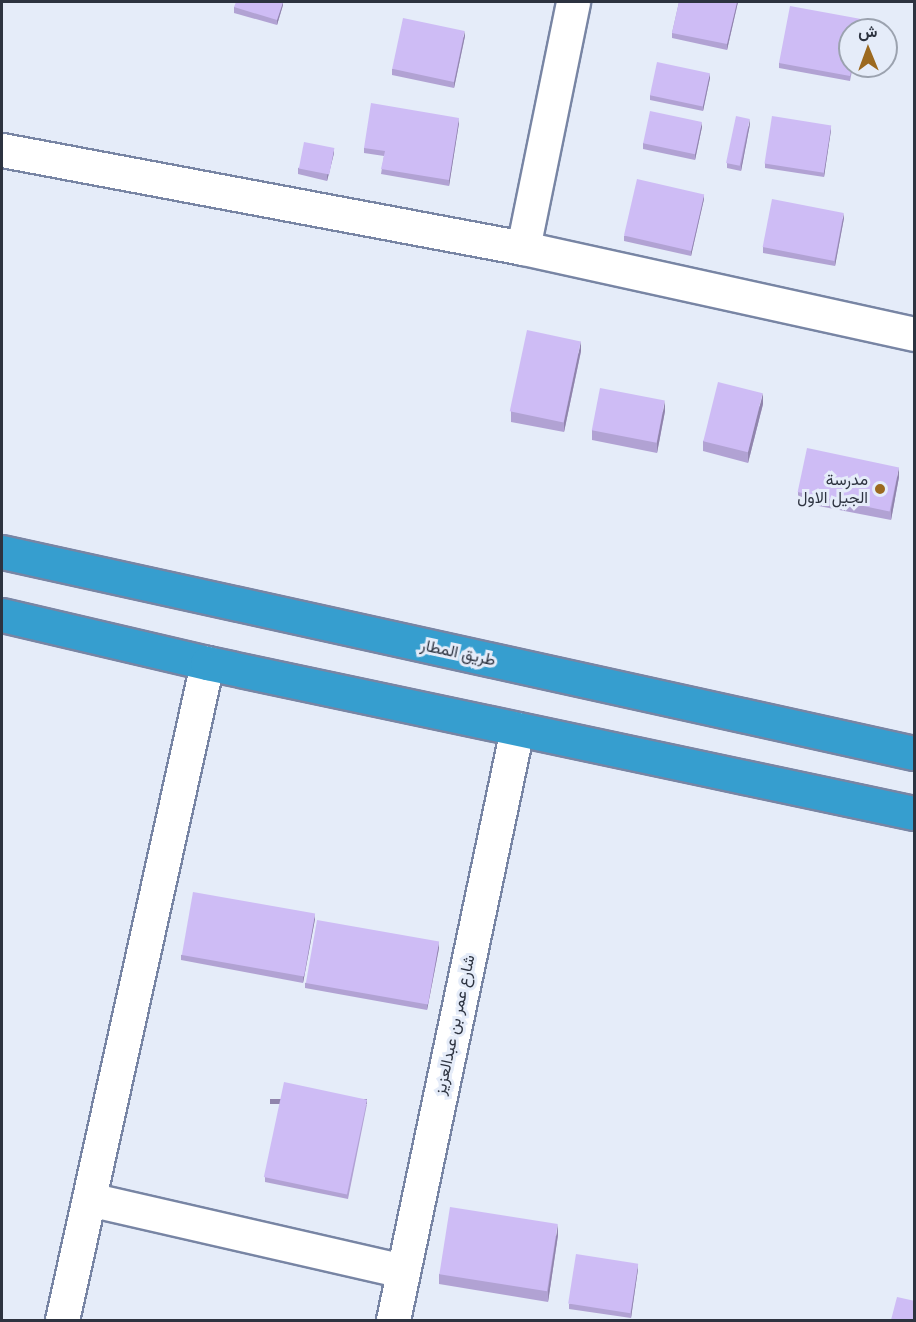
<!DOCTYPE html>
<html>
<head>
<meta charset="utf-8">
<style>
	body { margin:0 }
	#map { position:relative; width:916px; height:1322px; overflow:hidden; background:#e5ecf9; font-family:Poppins,Vazirmatn,sans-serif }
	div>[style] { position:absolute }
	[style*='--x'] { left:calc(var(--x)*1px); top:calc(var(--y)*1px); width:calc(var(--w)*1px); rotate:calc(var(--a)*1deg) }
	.roads { filter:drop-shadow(2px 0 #7885a4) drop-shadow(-2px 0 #7885a4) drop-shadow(0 2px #7885a4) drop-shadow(0 -2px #7885a4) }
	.minor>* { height:33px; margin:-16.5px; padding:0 16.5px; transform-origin:16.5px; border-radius:16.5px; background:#fff }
	.highway>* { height:33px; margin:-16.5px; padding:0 16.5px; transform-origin:16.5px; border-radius:16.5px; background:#369ecf }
	.wall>* { inset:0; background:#b1a2d3 }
	.shaded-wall>* { inset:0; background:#9084ac; transform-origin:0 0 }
	.building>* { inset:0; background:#cebcf5; transform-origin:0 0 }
	.dots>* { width:16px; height:16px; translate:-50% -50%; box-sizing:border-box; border:3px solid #e5ecf9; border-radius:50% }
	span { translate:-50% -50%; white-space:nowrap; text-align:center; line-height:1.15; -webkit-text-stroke:6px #e5ecf9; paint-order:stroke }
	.poi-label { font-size:16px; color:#2d3340 }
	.right { translate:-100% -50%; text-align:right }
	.street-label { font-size:16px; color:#2d3340 }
	.frame { position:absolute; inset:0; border:3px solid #2d3340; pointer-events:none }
	.north { position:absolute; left:838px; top:18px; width:60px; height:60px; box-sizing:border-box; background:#e5ecf9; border:2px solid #9ba2af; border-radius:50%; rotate:359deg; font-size:16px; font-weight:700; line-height:24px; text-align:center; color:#2d3340 }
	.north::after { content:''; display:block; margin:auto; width:21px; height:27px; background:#9c691f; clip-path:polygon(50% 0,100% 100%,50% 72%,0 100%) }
</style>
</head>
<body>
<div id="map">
	<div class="roads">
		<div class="minor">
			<i style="--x:2;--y:150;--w:530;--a:10.65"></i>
			<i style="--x:523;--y:248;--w:400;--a:12.4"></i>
			<i style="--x:523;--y:248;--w:251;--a:-78.5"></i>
			<i style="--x:89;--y:1199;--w:322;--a:12.9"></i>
			<i style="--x:62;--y:1320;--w:673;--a:-77.55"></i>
			<i style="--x:393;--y:1320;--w:604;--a:-78.15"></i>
		</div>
		<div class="highway">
			<i style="--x:2;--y:552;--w:934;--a:12.43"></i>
			<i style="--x:2;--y:615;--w:211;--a:13.2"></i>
			<i style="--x:207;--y:663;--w:723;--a:11.98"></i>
		</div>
	</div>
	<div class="wall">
		<i style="clip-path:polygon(283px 2px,283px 5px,277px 25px,234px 13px,234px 7px)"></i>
		<i style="clip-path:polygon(679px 2px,738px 2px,727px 50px,672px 38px,672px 33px)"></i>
		<i style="clip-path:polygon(861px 25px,860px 30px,850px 30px,853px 66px,850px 81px,779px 68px,779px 63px)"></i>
		<i style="clip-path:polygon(465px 36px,454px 88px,392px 75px,392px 69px)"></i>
		<i style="clip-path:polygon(710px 78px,703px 111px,650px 100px,650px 95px)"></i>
		<i style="clip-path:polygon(459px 123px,449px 186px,381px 174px,384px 156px,364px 153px,364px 148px)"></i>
		<i style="clip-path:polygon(750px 124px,741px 171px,727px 168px,727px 163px)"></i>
		<i style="clip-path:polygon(702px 127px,695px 160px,643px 149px,643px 143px)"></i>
		<i style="clip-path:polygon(831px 130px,824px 177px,765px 168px,765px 163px)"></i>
		<i style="clip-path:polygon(334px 153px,327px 181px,298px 174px,298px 168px)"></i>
		<i style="clip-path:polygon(704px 199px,691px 256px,624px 241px,624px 236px)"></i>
		<i style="clip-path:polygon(844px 218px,835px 266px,763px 253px,763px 247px)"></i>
		<i style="clip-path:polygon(581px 351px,564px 432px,511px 422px,511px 411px)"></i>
		<i style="clip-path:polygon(763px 404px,748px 463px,703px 451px,703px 441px)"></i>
		<i style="clip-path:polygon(665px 411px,657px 453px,592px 440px,592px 430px)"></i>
		<i style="clip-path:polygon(899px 477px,891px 520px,798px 502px,798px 492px)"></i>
		<i style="clip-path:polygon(315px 919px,303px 983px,181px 960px,181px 955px)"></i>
		<i style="clip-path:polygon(439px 948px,427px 1010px,305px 988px,305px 983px)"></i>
		<i style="clip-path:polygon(367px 1104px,348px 1199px,265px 1182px,265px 1177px)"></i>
		<i style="clip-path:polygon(558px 1235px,548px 1302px,439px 1284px,439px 1274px)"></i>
		<i style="clip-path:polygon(638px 1269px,631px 1318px,569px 1309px,569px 1304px)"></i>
	</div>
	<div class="shaded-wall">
		<i style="clip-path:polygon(283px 2px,283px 5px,277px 25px,277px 20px)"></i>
		<i style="clip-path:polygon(737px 2px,738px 2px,727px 50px,727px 44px)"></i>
		<i style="clip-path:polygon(465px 31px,465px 36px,454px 88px,454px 83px)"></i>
		<i style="clip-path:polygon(710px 73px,710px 78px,703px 111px,703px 106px)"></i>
		<i style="clip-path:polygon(459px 118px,459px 123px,449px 186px,449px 180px)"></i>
		<i style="clip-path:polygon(750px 119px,750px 124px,741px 171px,741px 166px)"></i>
		<i style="clip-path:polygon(702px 122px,702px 127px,695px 160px,695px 154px)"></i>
		<i style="clip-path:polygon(831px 125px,831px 130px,824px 177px,824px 171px)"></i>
		<i style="clip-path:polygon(334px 148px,334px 153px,327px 181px,327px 176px)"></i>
		<i style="clip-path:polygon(704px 194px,704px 199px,691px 256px,691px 250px)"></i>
		<i style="clip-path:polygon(844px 213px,844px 218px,835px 266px,835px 261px)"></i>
		<i style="clip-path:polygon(581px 341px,581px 351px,564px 432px,564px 422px)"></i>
		<i style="clip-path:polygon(763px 393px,763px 404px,748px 463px,748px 452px)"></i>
		<i style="clip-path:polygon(665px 401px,665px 411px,657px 453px,657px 442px)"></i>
		<i style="clip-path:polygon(899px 467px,899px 477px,891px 520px,891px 510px)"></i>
		<i style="clip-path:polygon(315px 914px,315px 919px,303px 983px,303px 977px)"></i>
		<i style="clip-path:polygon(439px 942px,439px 948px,427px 1010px,427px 1005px)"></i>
		<i style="left:367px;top:1099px;width:5px;height:97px;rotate:90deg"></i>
		<i style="clip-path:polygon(558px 1224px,558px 1235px,548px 1302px,548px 1291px)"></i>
		<i style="clip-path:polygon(638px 1264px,638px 1269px,631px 1318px,631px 1312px)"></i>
	</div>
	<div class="building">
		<i style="clip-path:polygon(236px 2px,283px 2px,277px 20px,234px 7px)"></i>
		<i style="clip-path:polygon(679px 2px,737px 2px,727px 44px,672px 33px)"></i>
		<i style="clip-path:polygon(790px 6px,861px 19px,859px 30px,850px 30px,850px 66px,852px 66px,850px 76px,779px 63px)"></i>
		<i style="left:403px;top:18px;width:63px;height:52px;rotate:12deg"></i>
		<i style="left:657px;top:62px;width:54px;height:34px;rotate:12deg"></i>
		<i style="clip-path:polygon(371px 103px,459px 118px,449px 180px,381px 169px,385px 151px,364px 148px)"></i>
		<i style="left:650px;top:111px;width:53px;height:33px;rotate:12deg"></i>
		<i style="left:736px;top:116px;width:14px;height:48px;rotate:12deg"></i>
		<i style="left:772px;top:116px;width:60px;height:48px;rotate:9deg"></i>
		<i style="left:304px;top:142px;width:31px;height:27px;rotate:11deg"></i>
		<i style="left:637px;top:179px;width:69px;height:58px;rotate:13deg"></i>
		<i style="left:772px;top:199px;width:73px;height:49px;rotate:11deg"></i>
		<i style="left:527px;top:330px;width:55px;height:83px;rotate:12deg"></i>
		<i style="left:718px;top:382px;width:46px;height:61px;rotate:14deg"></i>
		<i style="left:600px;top:388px;width:66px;height:43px;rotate:11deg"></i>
		<i style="left:807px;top:448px;width:94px;height:45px;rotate:12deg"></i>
		<i style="left:193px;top:892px;width:124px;height:64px;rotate:10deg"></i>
		<i style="left:317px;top:920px;width:124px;height:64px;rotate:10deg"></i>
		<i style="left:284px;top:1082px;width:85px;height:97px;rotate:12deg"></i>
		<i style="left:450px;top:1207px;width:109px;height:68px;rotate:9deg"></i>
		<i style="left:576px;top:1254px;width:63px;height:50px;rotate:9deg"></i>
		<i style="clip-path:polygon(897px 1297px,915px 1301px,915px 1320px,891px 1320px)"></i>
	</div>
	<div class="dots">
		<i style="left:880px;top:489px;background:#9c691f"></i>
	</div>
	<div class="poi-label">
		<span class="right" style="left:868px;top:489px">مدرسة<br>الجيل الاول</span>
	</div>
	<div class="street-label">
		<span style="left:458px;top:653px;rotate:12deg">طريق المطار</span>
		<span style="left:455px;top:1025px;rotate:-78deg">شارع عمر بن عبدالعزيز</span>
	</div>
	<div class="frame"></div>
	<div class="north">ش</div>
</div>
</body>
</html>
